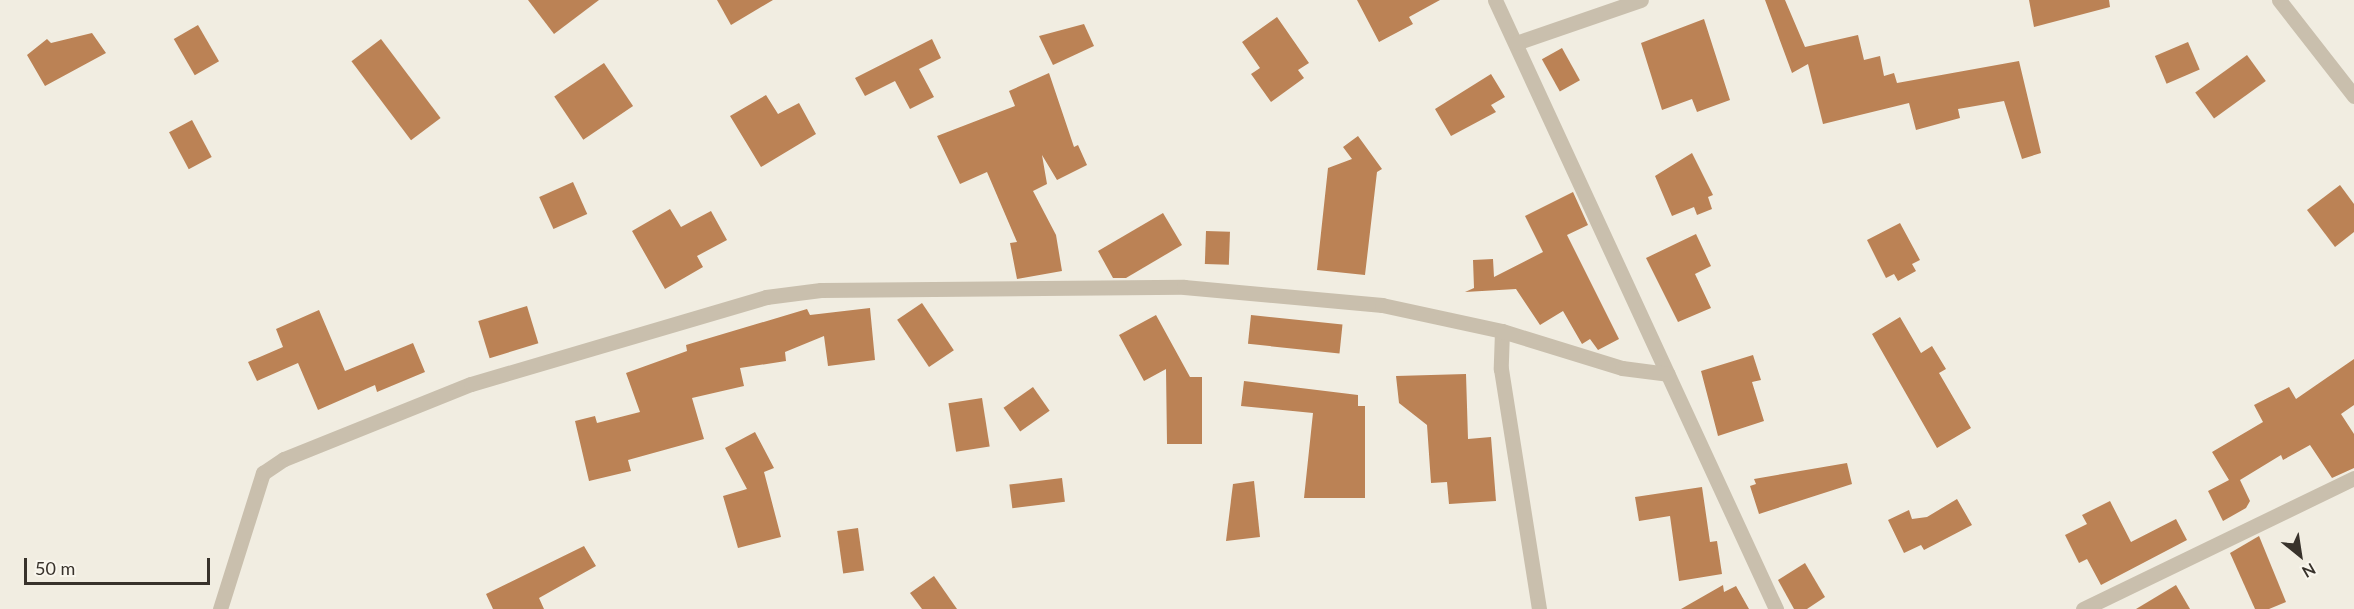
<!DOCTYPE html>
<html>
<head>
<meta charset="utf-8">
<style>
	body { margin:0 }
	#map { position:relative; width:2354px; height:609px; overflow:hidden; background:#f1ede1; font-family:Lato,sans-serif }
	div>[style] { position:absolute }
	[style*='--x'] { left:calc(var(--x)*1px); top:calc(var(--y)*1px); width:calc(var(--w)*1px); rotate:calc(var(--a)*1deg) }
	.building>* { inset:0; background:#bb8255; transform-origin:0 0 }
	.street>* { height:15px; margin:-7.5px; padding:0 7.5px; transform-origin:7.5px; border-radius:7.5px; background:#c9bfad }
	span { translate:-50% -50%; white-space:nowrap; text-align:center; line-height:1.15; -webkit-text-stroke:4.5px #f9f6ed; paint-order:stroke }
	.north { position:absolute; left:2270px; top:525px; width:60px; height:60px; -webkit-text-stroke:4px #f9f6ed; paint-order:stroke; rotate:150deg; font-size:16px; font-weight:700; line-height:24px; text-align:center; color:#38322b }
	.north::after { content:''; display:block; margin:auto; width:21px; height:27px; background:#38322b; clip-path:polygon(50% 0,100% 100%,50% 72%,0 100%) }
	.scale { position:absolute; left:24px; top:558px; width:186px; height:27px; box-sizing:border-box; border:3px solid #38322b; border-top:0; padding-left:8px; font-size:18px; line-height:21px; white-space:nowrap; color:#38322b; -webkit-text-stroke:4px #f9f6ed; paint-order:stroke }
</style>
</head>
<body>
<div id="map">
	<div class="building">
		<i style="clip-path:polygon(528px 0,599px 0,554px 34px)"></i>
		<i style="clip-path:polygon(717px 0,773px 0,731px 25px)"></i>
		<i style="clip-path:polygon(1357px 0,1440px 0,1409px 17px,1413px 24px,1379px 42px)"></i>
		<i style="clip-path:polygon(1765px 0,1785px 0,1805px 47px,1858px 35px,1864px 60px,1880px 56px,1884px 76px,1894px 73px,1897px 83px,2019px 61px,2041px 153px,2022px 159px,2004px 101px,1958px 109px,1960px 118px,1916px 130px,1909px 103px,1823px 124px,1808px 64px,1792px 73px)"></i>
		<i style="clip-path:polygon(2029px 0,2109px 0,2110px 7px,2034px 27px)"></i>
		<i style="clip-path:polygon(1277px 17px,1309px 63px,1298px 70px,1304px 78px,1271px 102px,1251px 74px,1260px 68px,1242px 42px)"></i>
		<i style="clip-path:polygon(1704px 19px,1730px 100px,1697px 112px,1692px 99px,1662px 110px,1641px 43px)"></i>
		<i style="clip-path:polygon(1084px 24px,1094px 46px,1053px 65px,1039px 36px)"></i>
		<i style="left:198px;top:25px;width:42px;height:28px;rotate:60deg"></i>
		<i style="clip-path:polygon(92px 33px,106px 53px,45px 86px,27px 55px,47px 39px,51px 43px)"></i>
		<i style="left:381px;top:39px;width:99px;height:37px;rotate:53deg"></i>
		<i style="clip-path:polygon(932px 39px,941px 58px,919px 69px,934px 97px,910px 109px,895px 81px,865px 96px,855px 78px)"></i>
		<i style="left:2188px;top:42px;width:30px;height:36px;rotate:67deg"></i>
		<i style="left:1562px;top:48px;width:37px;height:23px;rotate:61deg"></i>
		<i style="left:2247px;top:55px;width:32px;height:64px;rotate:54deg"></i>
		<i style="left:604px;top:63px;width:52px;height:60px;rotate:56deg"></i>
		<i style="clip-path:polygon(1049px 73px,1074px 147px,1078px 145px,1087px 165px,1057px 180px,1042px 155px,1047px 184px,1033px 191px,1056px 235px,1062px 271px,1017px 279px,1010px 243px,1017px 242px,987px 172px,960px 184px,937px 136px,1015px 106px,1009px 91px)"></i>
		<i style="clip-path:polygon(1491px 74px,1505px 97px,1491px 105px,1496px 112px,1451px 136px,1435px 109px)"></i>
		<i style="clip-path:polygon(766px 95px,778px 114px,799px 103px,816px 134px,761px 167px,730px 116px)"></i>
		<i style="left:192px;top:120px;width:42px;height:26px;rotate:62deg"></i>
		<i style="clip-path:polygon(1358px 136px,1382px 169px,1377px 172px,1365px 275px,1317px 270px,1328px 168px,1352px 159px,1343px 147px)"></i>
		<i style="clip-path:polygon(1692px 153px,1713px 195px,1708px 197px,1712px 209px,1697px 215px,1694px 207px,1672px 216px,1655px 176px)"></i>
		<i style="left:573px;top:182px;width:35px;height:37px;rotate:66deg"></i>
		<i style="clip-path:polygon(2340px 185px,2354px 204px,2354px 232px,2335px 247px,2307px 210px)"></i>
		<i style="clip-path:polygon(1573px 192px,1588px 225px,1567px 235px,1619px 339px,1598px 350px,1590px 339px,1582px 344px,1563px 311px,1540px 325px,1516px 289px,1465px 292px,1474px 288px,1473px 260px,1493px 259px,1494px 277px,1543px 252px,1525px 216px)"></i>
		<i style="clip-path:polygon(670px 209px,681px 227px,711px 211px,727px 240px,697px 256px,703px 267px,665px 289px,632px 231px)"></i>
		<i style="clip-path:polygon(1163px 213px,1182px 245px,1126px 278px,1113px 278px,1098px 251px)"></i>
		<i style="clip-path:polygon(1900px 223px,1920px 260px,1912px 264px,1916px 271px,1898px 281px,1894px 274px,1886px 278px,1867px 240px)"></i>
		<i style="left:1206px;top:231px;width:24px;height:33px;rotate:2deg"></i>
		<i style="clip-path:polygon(1696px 234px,1711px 266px,1695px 274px,1711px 308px,1678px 322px,1646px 258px)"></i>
		<i style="left:922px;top:303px;width:57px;height:30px;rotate:56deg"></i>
		<i style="left:527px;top:306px;width:39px;height:51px;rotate:73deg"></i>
		<i style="clip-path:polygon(870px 308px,875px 360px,828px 366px,824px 336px,785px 352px,786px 361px,740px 368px,744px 386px,692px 398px,704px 439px,628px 460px,631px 471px,589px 481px,575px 421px,595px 416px,597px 423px,640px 412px,626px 373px,687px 351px,686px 345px,807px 309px,810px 315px)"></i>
		<i style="clip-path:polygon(319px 310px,345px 371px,413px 343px,425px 372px,377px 392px,375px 385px,318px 410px,298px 363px,257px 381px,248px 362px,283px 347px,276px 329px)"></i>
		<i style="clip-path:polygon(1156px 315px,1190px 377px,1202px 377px,1202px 444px,1167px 444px,1166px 369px,1144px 381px,1119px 335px)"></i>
		<i style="left:1251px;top:315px;width:92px;height:29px;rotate:6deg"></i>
		<i style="clip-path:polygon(1900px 317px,1921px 353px,1932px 346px,1946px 369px,1939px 373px,1971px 428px,1937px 448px,1872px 334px)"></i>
		<i style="clip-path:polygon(1753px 355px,1761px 380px,1752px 382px,1764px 421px,1718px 436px,1701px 371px)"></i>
		<i style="clip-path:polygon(2354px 359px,2354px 405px,2341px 414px,2354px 434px,2354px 468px,2332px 478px,2310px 445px,2283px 460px,2281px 455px,2240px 480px,2250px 501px,2246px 508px,2223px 521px,2208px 491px,2229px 480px,2212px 452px,2263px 422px,2254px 405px,2289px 387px,2296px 399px)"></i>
		<i style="clip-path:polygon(1466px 374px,1468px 439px,1491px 437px,1496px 501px,1449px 504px,1447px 482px,1431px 483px,1427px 425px,1399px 403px,1396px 376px)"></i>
		<i style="clip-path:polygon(1244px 381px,1358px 395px,1358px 406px,1365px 406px,1365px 498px,1304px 498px,1313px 413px,1241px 406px)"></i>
		<i style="left:1033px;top:387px;width:29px;height:36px;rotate:55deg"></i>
		<i style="left:982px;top:398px;width:49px;height:34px;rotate:81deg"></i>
		<i style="clip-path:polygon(755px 432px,774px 468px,764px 472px,781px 537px,738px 548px,723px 496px,747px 489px,725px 448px)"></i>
		<i style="clip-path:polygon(1847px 463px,1852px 484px,1759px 514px,1750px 486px,1756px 484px,1754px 479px)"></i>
		<i style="left:1062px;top:478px;width:24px;height:53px;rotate:83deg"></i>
		<i style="clip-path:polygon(1254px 481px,1260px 537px,1226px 541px,1233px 484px)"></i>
		<i style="clip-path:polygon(1702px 487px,1710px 542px,1717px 541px,1722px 574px,1679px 581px,1670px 516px,1639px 521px,1635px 497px)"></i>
		<i style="clip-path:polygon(1957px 499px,1972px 525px,1924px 550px,1921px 545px,1904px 553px,1888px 520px,1909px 510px,1912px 519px,1927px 517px)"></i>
		<i style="clip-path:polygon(2110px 501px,2131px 542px,2176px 519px,2187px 540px,2101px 585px,2087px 559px,2079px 563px,2065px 535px,2087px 524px,2082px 515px)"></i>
		<i style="left:858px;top:528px;width:43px;height:21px;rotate:82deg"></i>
		<i style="clip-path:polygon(2259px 536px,2286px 602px,2269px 609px,2255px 609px,2230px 553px)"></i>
		<i style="clip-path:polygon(584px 546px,596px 566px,539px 598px,544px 609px,493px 609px,486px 594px)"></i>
		<i style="clip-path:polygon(1805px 563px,1825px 597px,1807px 609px,1794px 609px,1778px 580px)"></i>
		<i style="clip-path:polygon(934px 576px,957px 609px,922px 609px,910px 593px)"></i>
		<i style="clip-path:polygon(1723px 585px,1724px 592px,1736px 586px,1749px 609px,1681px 609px)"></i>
		<i style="clip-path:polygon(2176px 585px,2190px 609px,2136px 609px)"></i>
	</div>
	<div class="street">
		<i style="--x:1495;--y:0;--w:671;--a:65.23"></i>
		<i style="--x:2279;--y:0;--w:122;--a:52"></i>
		<i style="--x:1516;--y:43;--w:132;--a:-19"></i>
		<i style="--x:1502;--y:331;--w:38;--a:92"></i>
		<i style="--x:1501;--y:369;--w:243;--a:81"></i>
		<i style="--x:220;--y:609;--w:143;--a:-72.5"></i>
		<i style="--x:263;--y:473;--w:25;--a:-34"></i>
		<i style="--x:284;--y:459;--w:201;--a:-21.9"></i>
		<i style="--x:471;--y:384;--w:308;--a:-16.4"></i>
		<i style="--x:766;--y:297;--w:55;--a:-7.3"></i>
		<i style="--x:821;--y:290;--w:363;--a:-0.5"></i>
		<i style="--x:1184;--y:287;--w:199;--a:5.2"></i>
		<i style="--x:1382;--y:305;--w:123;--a:12.2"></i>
		<i style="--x:1502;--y:331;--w:126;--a:17.1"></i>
		<i style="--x:1622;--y:368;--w:46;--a:7.4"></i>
		<i style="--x:2083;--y:609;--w:301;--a:-25.8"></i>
	</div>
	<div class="north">N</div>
	<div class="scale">50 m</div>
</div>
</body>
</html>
